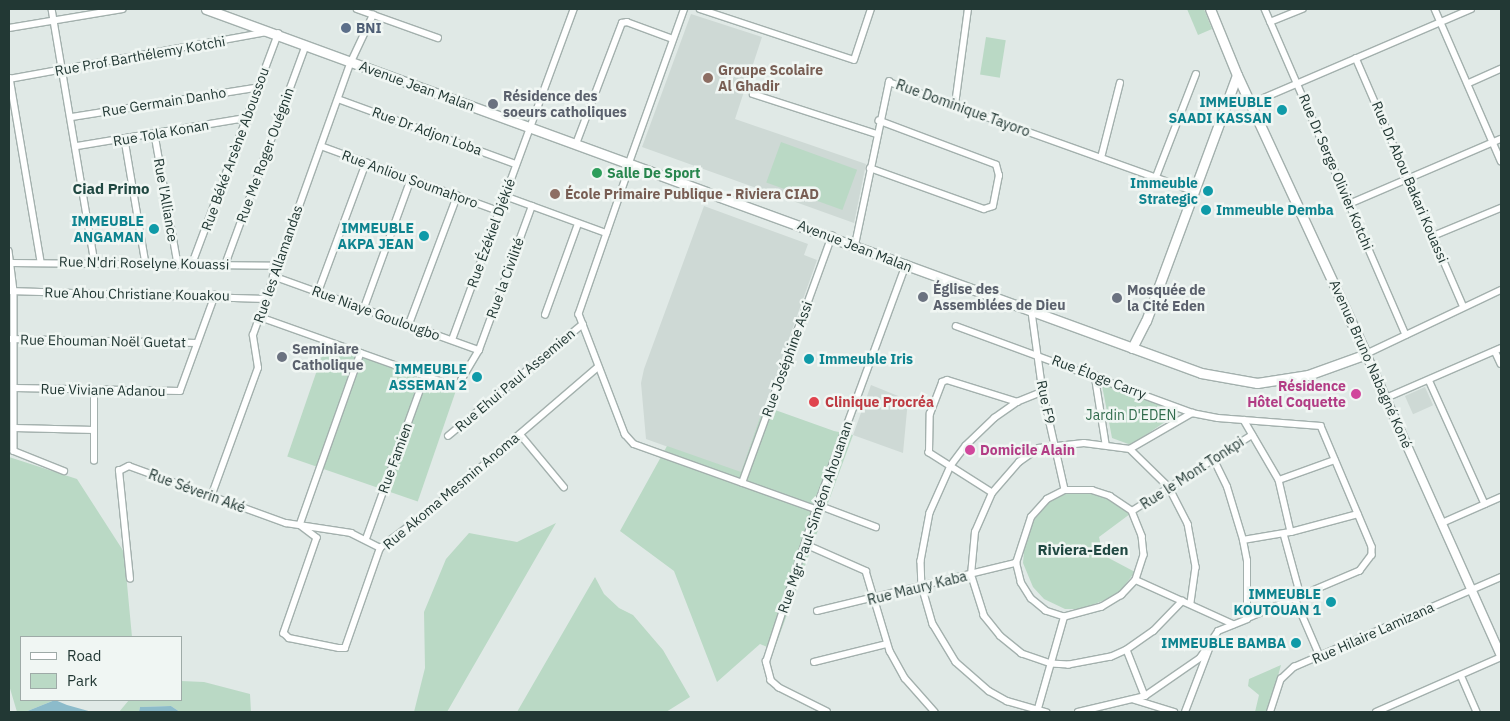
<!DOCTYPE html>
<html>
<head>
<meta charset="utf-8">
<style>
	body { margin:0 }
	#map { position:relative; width:1510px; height:721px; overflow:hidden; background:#e0e9e6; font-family:"IBM Plex Sans",sans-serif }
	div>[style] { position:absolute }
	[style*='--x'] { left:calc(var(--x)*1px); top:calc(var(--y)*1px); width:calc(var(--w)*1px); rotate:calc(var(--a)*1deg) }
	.built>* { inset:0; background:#ced9d5; transform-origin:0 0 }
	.green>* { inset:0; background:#bad9c5; transform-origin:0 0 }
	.water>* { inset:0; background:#8cbbca }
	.roads { filter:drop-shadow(1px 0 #a3b0ad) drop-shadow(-1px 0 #a3b0ad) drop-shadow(0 1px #a3b0ad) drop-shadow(0 -1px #a3b0ad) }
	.minor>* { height:5.5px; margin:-2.75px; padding:0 2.75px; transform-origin:2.75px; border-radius:2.75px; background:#fff }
	.tertiary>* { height:8px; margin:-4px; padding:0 4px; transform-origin:4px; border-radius:4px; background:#fff }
	.secondary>* { height:9px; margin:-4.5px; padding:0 4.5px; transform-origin:4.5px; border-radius:4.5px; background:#fff }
	.dots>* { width:14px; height:14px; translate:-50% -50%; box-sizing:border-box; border:2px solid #f0f6f3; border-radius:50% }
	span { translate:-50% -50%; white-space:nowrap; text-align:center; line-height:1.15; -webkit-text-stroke:5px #f0f6f3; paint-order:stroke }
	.service-label { font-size:14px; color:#4e5e75; font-weight:700 }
	.left { translate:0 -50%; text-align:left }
	.street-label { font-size:14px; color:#223834 }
	.education-label { font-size:14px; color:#785e54; font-weight:700 }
	.worship-label { font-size:14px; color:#5b616d; font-weight:700 }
	.culture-label { font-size:14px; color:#0d838f; font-weight:700 }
	.right { translate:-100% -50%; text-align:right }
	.leisure-label { font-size:14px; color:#27864d; font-weight:700 }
	.hotel-label { font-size:14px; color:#b23c85; font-weight:700 }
	.health-label { font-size:14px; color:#be3a42; font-weight:700 }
	.park-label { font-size:14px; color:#306b4c }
	.neighbourhood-label { font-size:15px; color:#204842; font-weight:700 }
	.frame { position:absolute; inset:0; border:10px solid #223834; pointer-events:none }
	.legend { position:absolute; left:20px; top:636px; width:162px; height:65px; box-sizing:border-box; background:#f0f6f3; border:1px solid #9eaaa7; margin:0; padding:6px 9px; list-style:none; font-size:15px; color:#223834 }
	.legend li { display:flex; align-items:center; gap:10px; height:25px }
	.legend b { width:25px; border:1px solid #9eaaa7 }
</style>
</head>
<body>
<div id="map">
	<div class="built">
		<i style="clip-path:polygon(691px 14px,762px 37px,735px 119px,866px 164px,854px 223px,642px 147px)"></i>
		<i style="clip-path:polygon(704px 206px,808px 244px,804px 255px,817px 260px,741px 473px,646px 439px,641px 383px,644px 369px)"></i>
		<i style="clip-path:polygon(871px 385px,908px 400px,903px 453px,853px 435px)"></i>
		<i style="left:1425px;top:387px;width:20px;height:22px;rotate:66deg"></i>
	</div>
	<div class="green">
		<i style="clip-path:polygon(1187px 9px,1204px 9px,1212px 29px,1198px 35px)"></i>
		<i style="left:986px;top:37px;width:20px;height:38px;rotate:9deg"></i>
		<i style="left:781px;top:142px;width:81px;height:43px;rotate:20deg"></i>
		<i style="left:326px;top:344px;width:138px;height:119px;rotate:19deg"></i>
		<i style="clip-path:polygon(1101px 380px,1184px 409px,1131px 445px,1112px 438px)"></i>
		<i style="clip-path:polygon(764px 406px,834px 431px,853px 435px,774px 650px,760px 644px,717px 682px,674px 571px,620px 531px,667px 446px,741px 472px)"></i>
		<i style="clip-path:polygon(9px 457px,77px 479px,124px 552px,132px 637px,21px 637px,21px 700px,55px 700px,25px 712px,17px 712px,9px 685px)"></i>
		<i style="clip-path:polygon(1092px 493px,1110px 498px,1130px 514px,1099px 537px,1103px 555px,1135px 572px,1117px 595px,1082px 609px,1065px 609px,1044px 599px,1033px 587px,1023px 563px,1025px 538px,1033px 519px,1049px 502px,1064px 494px)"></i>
		<i style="clip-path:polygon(556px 523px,447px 712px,414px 712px,425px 668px,424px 612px,446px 559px,469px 533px,517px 542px)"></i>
		<i style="clip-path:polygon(595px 577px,604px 594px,619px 608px,633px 615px,663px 650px,690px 697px,666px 712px,517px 712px)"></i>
		<i style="clip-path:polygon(1281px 665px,1268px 712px,1255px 712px,1259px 695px,1248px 686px,1249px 679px)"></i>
		<i style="clip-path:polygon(181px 681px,204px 682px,250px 694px,251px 712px,180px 712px,171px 706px,140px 707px,139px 712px,119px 712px,129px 700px,181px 700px)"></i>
	</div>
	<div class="water">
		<i style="clip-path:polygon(55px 700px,67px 705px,92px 712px,25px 712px)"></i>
		<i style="clip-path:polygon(171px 706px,180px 712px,139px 712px,140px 707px)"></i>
	</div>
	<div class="roads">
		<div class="minor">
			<i style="--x:52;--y:9;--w:257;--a:80.4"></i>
			<i style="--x:357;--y:9;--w:86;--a:19.7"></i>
			<i style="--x:700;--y:9;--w:162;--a:18.3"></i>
			<i style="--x:854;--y:60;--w:54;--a:-71.6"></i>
			<i style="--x:1265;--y:9;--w:355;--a:66.6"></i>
			<i style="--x:1435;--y:9;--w:166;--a:66.5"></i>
			<i style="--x:1270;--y:22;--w:35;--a:-22"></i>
			<i style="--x:9;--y:28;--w:115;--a:-9.5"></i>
			<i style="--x:1356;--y:58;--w:271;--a:66.6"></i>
			<i style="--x:10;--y:78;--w:186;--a:80.4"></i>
			<i style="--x:9;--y:79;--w:263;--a:-10.3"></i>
			<i style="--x:1469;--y:83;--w:35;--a:-24"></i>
			<i style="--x:753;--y:94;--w:130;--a:17.9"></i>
			<i style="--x:338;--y:99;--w:189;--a:20.1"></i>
			<i style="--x:1252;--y:103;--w:238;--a:-23.2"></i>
			<i style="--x:955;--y:105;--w:97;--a:-82.3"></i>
			<i style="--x:72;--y:117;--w:186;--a:-9"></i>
			<i style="--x:155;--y:135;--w:131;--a:79.9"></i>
			<i style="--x:125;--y:140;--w:126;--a:80.4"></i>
			<i style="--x:576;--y:144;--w:129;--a:-69.2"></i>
			<i style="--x:622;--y:23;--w:5;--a:-11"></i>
			<i style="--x:627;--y:22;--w:49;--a:20.3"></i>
			<i style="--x:77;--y:146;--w:171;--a:-9.4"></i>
			<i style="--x:321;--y:146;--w:189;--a:20.1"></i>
			<i style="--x:1101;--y:158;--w:77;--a:-75.8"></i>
			<i style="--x:629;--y:163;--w:164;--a:-70.3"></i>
			<i style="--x:631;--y:164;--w:159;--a:109.1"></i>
			<i style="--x:579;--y:314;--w:129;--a:69"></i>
			<i style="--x:625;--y:434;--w:13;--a:48"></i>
			<i style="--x:634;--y:444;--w:193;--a:19.7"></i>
			<i style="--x:870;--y:168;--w:121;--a:19.8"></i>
			<i style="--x:984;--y:209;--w:9;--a:-18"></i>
			<i style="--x:993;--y:206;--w:31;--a:-79"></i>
			<i style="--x:999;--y:176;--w:11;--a:-105"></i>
			<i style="--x:996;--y:165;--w:125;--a:-159.4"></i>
			<i style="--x:1156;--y:177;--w:110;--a:-68.8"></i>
			<i style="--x:505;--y:196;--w:108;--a:20.1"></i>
			<i style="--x:1349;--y:204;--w:165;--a:-23.2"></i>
			<i style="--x:1433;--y:236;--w:74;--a:-22.4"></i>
			<i style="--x:855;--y:245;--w:167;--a:-78.2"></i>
			<i style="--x:889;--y:82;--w:324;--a:19.7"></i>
			<i style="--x:9;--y:251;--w:40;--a:82.9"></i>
			<i style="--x:14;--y:291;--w:160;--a:90"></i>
			<i style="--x:14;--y:451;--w:54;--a:21.8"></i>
			<i style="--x:11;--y:263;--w:266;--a:0.6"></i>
			<i style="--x:192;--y:264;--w:246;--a:-69.5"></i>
			<i style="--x:225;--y:265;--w:234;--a:-69.8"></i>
			<i style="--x:273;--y:276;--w:219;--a:19.8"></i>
			<i style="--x:9;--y:291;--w:257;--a:1.8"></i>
			<i style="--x:318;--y:292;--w:138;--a:-69.6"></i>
			<i style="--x:364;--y:308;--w:137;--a:-70"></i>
			<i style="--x:1032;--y:312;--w:81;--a:82.2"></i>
			<i style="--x:1043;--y:392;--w:100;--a:77.3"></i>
			<i style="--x:545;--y:315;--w:97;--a:-70.1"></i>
			<i style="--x:260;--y:317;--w:209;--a:19.6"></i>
			<i style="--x:457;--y:387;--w:43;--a:-59.3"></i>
			<i style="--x:479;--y:350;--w:153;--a:-69.8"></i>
			<i style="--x:409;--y:324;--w:137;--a:-69.4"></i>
			<i style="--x:956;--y:326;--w:252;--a:20.2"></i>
			<i style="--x:1192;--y:413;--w:26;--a:11"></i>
			<i style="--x:1218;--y:418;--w:103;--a:4.4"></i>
			<i style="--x:1321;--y:426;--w:131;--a:67.1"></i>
			<i style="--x:1372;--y:547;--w:8;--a:90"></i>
			<i style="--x:1372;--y:555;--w:20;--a:127"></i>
			<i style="--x:1360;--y:571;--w:123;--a:157"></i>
			<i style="--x:9;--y:339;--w:188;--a:1.2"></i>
			<i style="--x:452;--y:340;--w:353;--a:-69.8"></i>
			<i style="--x:1495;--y:351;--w:14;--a:65"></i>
			<i style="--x:361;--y:353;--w:182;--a:109.5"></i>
			<i style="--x:300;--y:525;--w:21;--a:37"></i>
			<i style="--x:317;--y:538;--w:101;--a:109.2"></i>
			<i style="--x:284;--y:633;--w:7;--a:45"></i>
			<i style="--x:289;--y:638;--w:51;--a:11.3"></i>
			<i style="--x:339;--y:648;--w:6;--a:0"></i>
			<i style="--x:345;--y:648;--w:106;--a:-70.7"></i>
			<i style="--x:380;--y:548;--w:71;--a:-37"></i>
			<i style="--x:437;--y:505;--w:212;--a:-40.6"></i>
			<i style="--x:1366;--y:354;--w:149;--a:-25.4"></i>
			<i style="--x:1095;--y:375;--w:70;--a:80.9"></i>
			<i style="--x:1429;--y:380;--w:136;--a:65.7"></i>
			<i style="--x:15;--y:388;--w:165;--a:1"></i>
			<i style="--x:180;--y:391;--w:102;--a:-70"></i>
			<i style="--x:1043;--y:392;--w:27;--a:158"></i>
			<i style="--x:1018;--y:402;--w:28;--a:145"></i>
			<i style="--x:995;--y:418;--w:40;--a:136"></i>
			<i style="--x:966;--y:446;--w:25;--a:127"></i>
			<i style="--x:951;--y:466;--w:51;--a:114.1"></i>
			<i style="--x:930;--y:513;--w:49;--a:100.6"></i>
			<i style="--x:921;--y:561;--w:25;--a:88"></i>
			<i style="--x:922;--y:586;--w:40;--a:74"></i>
			<i style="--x:933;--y:624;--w:44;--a:58.8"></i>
			<i style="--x:956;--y:662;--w:44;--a:41.3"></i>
			<i style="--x:989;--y:691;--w:21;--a:29"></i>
			<i style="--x:1007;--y:701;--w:41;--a:15.8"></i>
			<i style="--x:1386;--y:398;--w:125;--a:-23.5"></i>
			<i style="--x:1244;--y:420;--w:69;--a:59.7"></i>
			<i style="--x:1279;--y:480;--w:53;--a:77"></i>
			<i style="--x:15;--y:428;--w:79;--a:1.5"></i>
			<i style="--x:520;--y:434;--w:69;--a:50.3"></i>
			<i style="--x:448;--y:436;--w:175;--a:-39.7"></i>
			<i style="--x:1130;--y:449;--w:72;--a:-30.1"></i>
			<i style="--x:94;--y:461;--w:71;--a:-90"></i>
			<i style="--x:1279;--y:480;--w:59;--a:-19.7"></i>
			<i style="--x:742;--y:483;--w:263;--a:-70"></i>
			<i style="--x:1065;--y:490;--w:27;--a:0"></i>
			<i style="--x:1092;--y:490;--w:19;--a:18"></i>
			<i style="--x:1110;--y:496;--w:27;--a:34"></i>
			<i style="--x:1132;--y:511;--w:27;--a:68"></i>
			<i style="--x:1142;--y:536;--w:19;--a:84"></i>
			<i style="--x:1144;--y:555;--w:26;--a:108"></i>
			<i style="--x:1136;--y:580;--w:21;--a:133"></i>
			<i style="--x:1122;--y:595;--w:23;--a:149"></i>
			<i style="--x:1102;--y:607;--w:39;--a:165"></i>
			<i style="--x:1064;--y:617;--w:19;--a:-162"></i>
			<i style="--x:1046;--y:611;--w:19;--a:-141"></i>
			<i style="--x:1031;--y:599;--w:19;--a:-122"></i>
			<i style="--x:1021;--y:583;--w:21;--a:-104"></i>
			<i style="--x:1016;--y:563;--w:48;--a:-71.9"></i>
			<i style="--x:1031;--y:517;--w:24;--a:-48"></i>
			<i style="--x:1047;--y:499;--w:20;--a:-27"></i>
			<i style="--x:992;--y:493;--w:75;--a:-147.6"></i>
			<i style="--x:929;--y:453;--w:39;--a:-89"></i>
			<i style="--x:930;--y:414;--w:34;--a:-69"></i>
			<i style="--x:942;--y:382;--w:5;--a:-22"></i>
			<i style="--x:947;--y:380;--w:74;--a:17.2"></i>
			<i style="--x:211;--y:497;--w:137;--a:-70"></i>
			<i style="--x:258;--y:368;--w:33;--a:-99"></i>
			<i style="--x:253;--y:335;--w:290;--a:-70.3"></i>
			<i style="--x:351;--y:62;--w:52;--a:-64.9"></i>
			<i style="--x:818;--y:505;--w:62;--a:20.8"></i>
			<i style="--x:1132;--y:511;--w:142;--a:-32.3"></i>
			<i style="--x:1442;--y:523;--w:64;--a:-23.8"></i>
			<i style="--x:1284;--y:534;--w:64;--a:74.7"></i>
			<i style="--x:366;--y:539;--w:173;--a:-70.1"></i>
			<i style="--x:1243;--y:540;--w:49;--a:-9.5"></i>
			<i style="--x:1291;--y:532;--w:69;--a:-15"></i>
			<i style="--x:805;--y:544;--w:67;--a:23.9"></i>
			<i style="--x:866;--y:571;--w:84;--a:73.3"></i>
			<i style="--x:890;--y:651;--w:31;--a:61"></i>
			<i style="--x:905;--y:678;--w:45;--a:48.6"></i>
			<i style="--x:130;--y:579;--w:109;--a:-95.8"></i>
			<i style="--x:119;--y:471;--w:11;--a:-27"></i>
			<i style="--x:129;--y:466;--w:167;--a:20"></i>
			<i style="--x:286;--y:523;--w:66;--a:8.7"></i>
			<i style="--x:351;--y:533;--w:33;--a:27"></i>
			<i style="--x:1136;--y:580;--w:107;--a:24.4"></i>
			<i style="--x:1295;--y:598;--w:63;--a:66.7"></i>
			<i style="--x:1183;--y:601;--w:42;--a:134"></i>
			<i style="--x:1154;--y:631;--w:33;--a:145"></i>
			<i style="--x:1127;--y:650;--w:17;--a:156"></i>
			<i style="--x:1111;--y:657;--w:43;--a:169.2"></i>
			<i style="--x:1069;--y:665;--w:18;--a:-177"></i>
			<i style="--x:1051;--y:664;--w:31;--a:-161"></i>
			<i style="--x:1022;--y:654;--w:28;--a:-141"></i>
			<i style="--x:1000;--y:636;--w:26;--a:-129"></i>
			<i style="--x:984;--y:616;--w:43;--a:-107.6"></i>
			<i style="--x:971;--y:575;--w:43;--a:-84.7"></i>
			<i style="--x:975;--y:532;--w:43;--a:-66.4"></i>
			<i style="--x:992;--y:493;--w:41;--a:-48.9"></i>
			<i style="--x:1019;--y:462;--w:24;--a:-35"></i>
			<i style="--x:1039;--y:448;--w:45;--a:-6.3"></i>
			<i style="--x:1084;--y:443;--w:46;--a:7.4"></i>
			<i style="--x:1130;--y:449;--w:54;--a:44.3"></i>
			<i style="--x:1169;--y:487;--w:42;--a:62.8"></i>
			<i style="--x:1188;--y:524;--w:44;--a:79.5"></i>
			<i style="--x:1196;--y:567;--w:37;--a:98"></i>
			<i style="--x:817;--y:611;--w:205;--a:-13.6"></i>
			<i style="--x:1127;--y:650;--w:49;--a:68.6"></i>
			<i style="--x:814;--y:662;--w:75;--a:-13.9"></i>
			<i style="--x:1461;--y:675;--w:40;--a:66.6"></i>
			<i style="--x:1135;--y:700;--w:41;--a:17.1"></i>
			<i style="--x:827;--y:712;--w:54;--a:-153.4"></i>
			<i style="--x:779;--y:688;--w:11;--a:-139"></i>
			<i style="--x:771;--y:681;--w:20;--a:-105"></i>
			<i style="--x:766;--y:662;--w:161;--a:-71.9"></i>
			<i style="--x:816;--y:509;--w:261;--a:-69.8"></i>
			<i style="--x:1037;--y:712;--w:99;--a:-74.1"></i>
			<i style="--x:1078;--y:712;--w:69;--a:-13.4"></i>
			<i style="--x:1145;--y:696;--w:67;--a:-34.6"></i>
			<i style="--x:1200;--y:658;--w:32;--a:-56"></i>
			<i style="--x:1218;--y:631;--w:31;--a:-22"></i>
			<i style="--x:1247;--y:619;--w:58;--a:-90"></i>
			<i style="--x:1247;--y:561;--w:21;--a:-101"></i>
			<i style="--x:1243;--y:540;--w:55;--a:-106.8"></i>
			<i style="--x:1227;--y:487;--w:30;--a:-116"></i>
			<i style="--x:1185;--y:712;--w:67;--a:-69.1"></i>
			<i style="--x:1270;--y:712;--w:35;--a:-72"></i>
			<i style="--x:1281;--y:679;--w:18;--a:-43"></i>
			<i style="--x:1294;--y:667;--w:226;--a:-23.5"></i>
			<i style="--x:1376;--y:712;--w:137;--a:-23.7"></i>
		</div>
		<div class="tertiary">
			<i style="--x:1366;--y:354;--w:331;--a:65.9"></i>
		</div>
		<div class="secondary">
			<i style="--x:206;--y:9;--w:1059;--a:20.09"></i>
			<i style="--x:1201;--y:373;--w:57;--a:10.1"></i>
			<i style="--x:1257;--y:383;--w:52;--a:-8.9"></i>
			<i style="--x:1308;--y:375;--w:62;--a:-19.9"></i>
			<i style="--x:1366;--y:354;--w:307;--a:-114.8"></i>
			<i style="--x:1237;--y:75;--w:71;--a:-112.2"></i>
			<i style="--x:1132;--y:348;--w:30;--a:-63"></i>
			<i style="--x:1146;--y:321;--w:262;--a:-69.7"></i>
		</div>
	</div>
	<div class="dots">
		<i style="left:346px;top:28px;background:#5c6f8a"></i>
		<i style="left:708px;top:78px;background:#8d6e63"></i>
		<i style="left:493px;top:104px;background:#6b7280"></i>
		<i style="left:1282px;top:110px;background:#0f9aa8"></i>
		<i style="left:597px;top:173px;background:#2e9e5b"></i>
		<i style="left:1208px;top:191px;background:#0f9aa8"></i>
		<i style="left:555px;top:194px;background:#8d6e63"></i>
		<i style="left:1206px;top:210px;background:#0f9aa8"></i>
		<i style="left:154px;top:229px;background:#0f9aa8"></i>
		<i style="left:424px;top:236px;background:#0f9aa8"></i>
		<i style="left:923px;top:297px;background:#6b7280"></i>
		<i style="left:1117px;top:298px;background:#6b7280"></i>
		<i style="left:282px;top:357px;background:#6b7280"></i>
		<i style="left:809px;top:359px;background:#0f9aa8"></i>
		<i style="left:477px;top:377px;background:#0f9aa8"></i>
		<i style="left:1356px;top:394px;background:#d1479c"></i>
		<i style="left:814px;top:402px;background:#e0444e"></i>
		<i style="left:970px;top:450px;background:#d1479c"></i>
		<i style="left:1331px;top:602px;background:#0f9aa8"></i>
		<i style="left:1296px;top:643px;background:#0f9aa8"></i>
	</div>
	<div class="service-label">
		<span class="left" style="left:356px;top:28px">BNI</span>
	</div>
	<div class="street-label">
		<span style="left:140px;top:56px;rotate:-10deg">Rue Prof Barthélemy Kotchi</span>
		<span style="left:417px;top:86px;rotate:20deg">Avenue Jean Malan</span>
		<span style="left:164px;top:102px;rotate:-9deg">Rue Germain Danho</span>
		<span style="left:963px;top:108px;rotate:20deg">Rue Dominique Tayoro</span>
		<span style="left:427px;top:131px;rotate:20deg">Rue Dr Adjon Loba</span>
		<span style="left:161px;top:133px;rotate:-10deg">Rue Tola Konan</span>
		<span style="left:235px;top:149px;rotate:-70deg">Rue Béké Arsène Aboussou</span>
		<span style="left:265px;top:155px;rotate:-70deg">Rue Me Roger Ouégnin</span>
		<span style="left:1336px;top:172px;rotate:67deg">Rue Dr Serge Olivier Kotchi</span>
		<span style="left:410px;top:179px;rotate:20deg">Rue Anliou Soumahoro</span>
		<span style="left:1410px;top:182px;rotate:67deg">Rue Dr Abou Bakari Kouassi</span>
		<span style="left:166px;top:200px;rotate:80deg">Rue l'Alliance</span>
		<span style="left:491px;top:233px;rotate:-70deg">Rue Ézékiel Djékié</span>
		<span style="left:855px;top:246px;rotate:21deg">Avenue Jean Malan</span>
		<span style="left:144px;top:263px;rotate:1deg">Rue N'dri Roselyne Kouassi</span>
		<span style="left:278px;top:264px;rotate:-71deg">Rue les Allamandas</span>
		<span style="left:505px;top:278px;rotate:-70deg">Rue la Civilité</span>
		<span style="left:137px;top:294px;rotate:1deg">Rue Ahou Christiane Kouakou</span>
		<span style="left:376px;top:313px;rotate:20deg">Rue Niaye Goulougbo</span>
		<span style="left:103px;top:341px;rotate:1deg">Rue Ehouman Noël Guetat</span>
		<span style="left:787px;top:359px;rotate:-70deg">Rue Joséphine Assi</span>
		<span style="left:1371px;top:364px;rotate:66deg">Avenue Bruno Nabagné Koné</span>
		<span style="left:1099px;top:377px;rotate:21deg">Rue Éloge Carry</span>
		<span style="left:515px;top:380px;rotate:-40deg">Rue Ehui Paul Assemien</span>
		<span style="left:103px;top:390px;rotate:1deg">Rue Viviane Adanou</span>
		<span style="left:1046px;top:402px;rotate:78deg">Rue F9</span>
		<span style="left:395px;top:458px;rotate:-70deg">Rue Famien</span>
		<span style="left:1192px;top:473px;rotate:-33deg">Rue le Mont Tonkpi</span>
		<span style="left:197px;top:491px;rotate:20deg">Rue Séverin Aké</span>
		<span style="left:451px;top:491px;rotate:-40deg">Rue Akoma Mesmin Anoma</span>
		<span style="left:815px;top:517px;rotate:-71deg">Rue Mgr Paul-Siméon Ahouanan</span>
		<span style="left:917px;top:588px;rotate:-14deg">Rue Maury Kaba</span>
		<span style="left:1373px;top:633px;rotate:-24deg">Rue Hilaire Lamizana</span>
	</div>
	<div class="education-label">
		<span class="left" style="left:718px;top:78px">Groupe Scolaire<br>Al Ghadir</span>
		<span class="left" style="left:565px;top:194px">École Primaire Publique - Riviera CIAD</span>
	</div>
	<div class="worship-label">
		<span class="left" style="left:503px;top:104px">Résidence des<br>soeurs catholiques</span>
		<span class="left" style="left:933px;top:297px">Église des<br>Assemblées de Dieu</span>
		<span class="left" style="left:1127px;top:298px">Mosquée de<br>la Cité Eden</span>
		<span class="left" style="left:292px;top:357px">Seminiare<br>Catholique</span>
	</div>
	<div class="culture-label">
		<span class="right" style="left:1272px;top:110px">IMMEUBLE<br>SAADI KASSAN</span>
		<span class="right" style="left:1198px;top:191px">Immeuble<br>Strategic</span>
		<span class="left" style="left:1216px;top:210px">Immeuble Demba</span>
		<span class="right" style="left:144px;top:229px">IMMEUBLE<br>ANGAMAN</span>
		<span class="right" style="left:414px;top:236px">IMMEUBLE<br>AKPA JEAN</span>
		<span class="left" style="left:819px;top:359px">Immeuble Iris</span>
		<span class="right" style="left:467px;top:377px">IMMEUBLE<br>ASSEMAN 2</span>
		<span class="right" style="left:1321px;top:602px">IMMEUBLE<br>KOUTOUAN 1</span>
		<span class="right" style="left:1286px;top:643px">IMMEUBLE BAMBA</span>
	</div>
	<div class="leisure-label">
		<span class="left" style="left:607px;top:173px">Salle De Sport</span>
	</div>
	<div class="hotel-label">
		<span class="right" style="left:1346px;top:394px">Résidence<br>Hôtel Coquette</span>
		<span class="left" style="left:980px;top:450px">Domicile Alain</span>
	</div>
	<div class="health-label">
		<span class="left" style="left:825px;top:402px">Clinique Procréa</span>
	</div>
	<div class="park-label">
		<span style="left:1131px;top:415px">Jardin D'EDEN</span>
	</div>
	<div class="neighbourhood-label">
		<span style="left:111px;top:189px">Ciad Primo</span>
		<span style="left:1083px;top:550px">Riviera-Eden</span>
	</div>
	<div class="frame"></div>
	<ul class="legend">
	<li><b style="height:6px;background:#fff"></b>Road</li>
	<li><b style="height:14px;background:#bad9c5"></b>Park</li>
	</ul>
</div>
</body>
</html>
